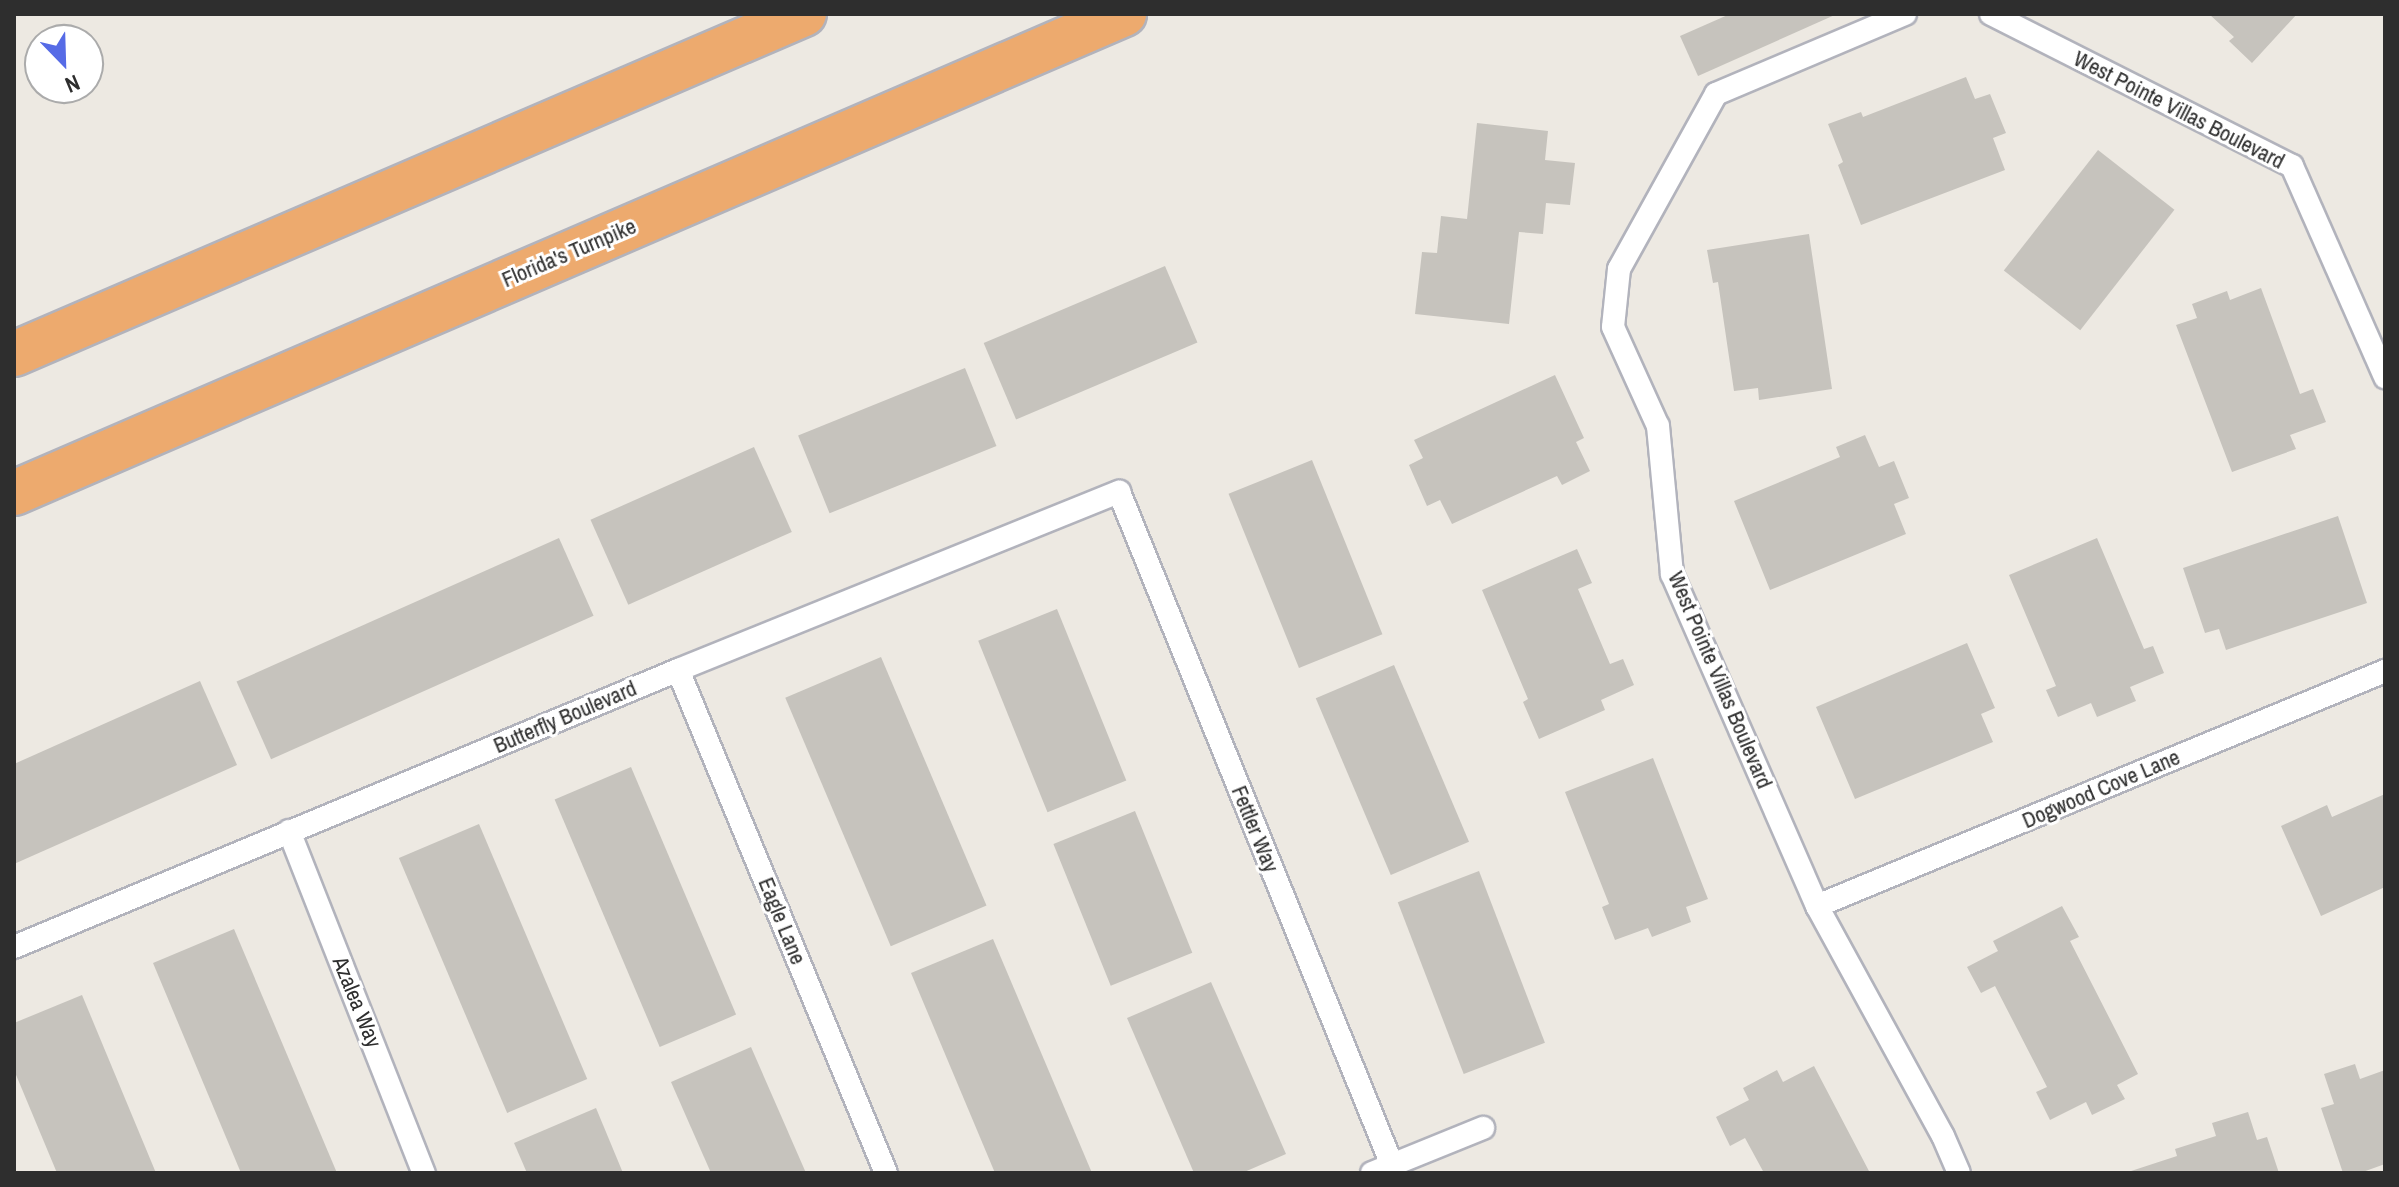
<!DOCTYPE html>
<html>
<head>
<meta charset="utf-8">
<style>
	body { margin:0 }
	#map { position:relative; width:2399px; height:1187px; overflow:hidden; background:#ede9e2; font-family:"Archivo Narrow",sans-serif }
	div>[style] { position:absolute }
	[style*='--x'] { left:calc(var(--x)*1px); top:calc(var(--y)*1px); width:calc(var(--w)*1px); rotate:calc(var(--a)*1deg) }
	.building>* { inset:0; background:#c6c3bd; transform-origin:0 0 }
	.roads { filter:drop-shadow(2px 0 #b2b3bc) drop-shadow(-2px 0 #b2b3bc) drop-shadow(0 2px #b2b3bc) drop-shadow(0 -2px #b2b3bc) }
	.lane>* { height:22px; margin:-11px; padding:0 11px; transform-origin:11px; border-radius:11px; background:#fff }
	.highway>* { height:44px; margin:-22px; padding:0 22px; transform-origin:22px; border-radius:22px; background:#edaa6e }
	span { translate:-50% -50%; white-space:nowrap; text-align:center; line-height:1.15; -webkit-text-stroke:6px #fff; paint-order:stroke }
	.street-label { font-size:22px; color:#2e2e2e }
	.frame { position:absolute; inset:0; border:16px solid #2e2e2e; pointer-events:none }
	.north { position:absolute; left:24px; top:24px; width:80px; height:80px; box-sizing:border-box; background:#fff; border:2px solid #ababab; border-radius:50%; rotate:157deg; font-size:22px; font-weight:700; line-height:32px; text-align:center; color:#2e2e2e }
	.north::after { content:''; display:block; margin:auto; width:28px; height:36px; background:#566be6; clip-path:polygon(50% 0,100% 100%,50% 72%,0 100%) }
</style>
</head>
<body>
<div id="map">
	<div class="building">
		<i style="clip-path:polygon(1730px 14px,1837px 14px,1698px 76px,1680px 36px)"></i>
		<i style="clip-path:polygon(2209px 14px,2297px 14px,2252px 63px,2229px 41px,2234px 37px)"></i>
		<i style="clip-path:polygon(1966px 77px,1975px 99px,1990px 94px,2006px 133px,1993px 138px,2005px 170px,1861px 225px,1838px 165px,1843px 162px,1828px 124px,1861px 112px,1863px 117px)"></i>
		<i style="clip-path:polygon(1477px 123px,1548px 131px,1545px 160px,1575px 163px,1570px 205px,1546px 203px,1543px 234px,1519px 232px,1509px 324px,1415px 314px,1422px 252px,1437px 253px,1441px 216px,1467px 219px)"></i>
		<i style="left:2098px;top:150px;width:97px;height:153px;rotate:38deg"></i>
		<i style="clip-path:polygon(1809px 234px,1832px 389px,1759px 400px,1758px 388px,1734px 391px,1718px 282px,1713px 283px,1707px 250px)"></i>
		<i style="left:1165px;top:266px;width:83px;height:197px;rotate:67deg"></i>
		<i style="clip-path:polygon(2261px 288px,2300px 394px,2313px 389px,2326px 422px,2290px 435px,2296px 449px,2232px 472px,2176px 325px,2197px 318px,2192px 304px,2227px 291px,2230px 300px)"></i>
		<i style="left:965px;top:368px;width:84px;height:180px;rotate:68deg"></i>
		<i style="clip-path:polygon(1555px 375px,1584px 438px,1576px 442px,1590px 471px,1562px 485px,1557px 476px,1452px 524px,1440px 500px,1427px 506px,1409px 465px,1423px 458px,1414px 440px)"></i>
		<i style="clip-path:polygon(1865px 435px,1879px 467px,1894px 461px,1909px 498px,1894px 504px,1906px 534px,1770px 590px,1734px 501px,1840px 457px,1836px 447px)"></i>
		<i style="left:754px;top:447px;width:93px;height:179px;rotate:66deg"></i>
		<i style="left:1312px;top:460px;width:188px;height:90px;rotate:68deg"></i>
		<i style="clip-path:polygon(2338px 516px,2367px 603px,2226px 650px,2219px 629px,2205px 633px,2183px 568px)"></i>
		<i style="left:559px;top:538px;width:85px;height:353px;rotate:66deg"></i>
		<i style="clip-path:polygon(2097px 538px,2144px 649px,2153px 646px,2164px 673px,2130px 687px,2136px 701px,2097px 717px,2091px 703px,2058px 717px,2046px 690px,2056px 686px,2009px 575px)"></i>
		<i style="clip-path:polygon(1577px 549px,1592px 583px,1578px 589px,1610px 664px,1623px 659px,1634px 685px,1601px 700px,1605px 710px,1539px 739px,1523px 702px,1528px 699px,1482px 590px)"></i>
		<i style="left:1057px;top:609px;width:185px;height:85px;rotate:68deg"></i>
		<i style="clip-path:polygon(1967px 643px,1995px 708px,1981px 714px,1993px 742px,1855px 799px,1816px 707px)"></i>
		<i style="left:881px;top:657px;width:270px;height:104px;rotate:67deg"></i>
		<i style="left:1394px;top:665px;width:192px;height:85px;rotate:67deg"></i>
		<i style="clip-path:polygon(200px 681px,237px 765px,14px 864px,14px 764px)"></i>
		<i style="clip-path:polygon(1653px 758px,1708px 899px,1686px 907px,1691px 922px,1652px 937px,1648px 928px,1615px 940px,1602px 907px,1609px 904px,1565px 792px)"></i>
		<i style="left:631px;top:767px;width:269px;height:83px;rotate:67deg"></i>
		<i style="clip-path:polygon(2385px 794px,2385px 887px,2321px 916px,2281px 826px,2327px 805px,2332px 817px)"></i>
		<i style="left:1135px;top:811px;width:153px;height:88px;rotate:68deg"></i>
		<i style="left:479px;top:824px;width:277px;height:87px;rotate:67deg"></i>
		<i style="left:1479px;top:871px;width:184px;height:87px;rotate:69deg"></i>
		<i style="clip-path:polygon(2062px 906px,2079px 937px,2070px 941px,2138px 1074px,2117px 1085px,2125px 1099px,2092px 1115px,2086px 1102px,2050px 1120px,2036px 1092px,2047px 1087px,1995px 986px,1981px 993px,1967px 967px,1998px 951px,1993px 941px)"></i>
		<i style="clip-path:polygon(234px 929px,337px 1173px,241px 1173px,153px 963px)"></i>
		<i style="clip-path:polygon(993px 939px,1092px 1173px,995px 1173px,911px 973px)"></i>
		<i style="clip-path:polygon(1211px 982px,1286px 1154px,1242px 1173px,1194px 1173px,1127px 1018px)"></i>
		<i style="clip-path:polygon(82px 995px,156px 1173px,57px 1173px,14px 1070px,14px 1023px)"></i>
		<i style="clip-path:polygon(751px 1047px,806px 1173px,711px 1173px,671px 1082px)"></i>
		<i style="clip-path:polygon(2355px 1064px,2360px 1079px,2385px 1070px,2385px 1164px,2360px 1173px,2343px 1173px,2321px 1108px,2334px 1104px,2324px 1074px)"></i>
		<i style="clip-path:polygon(1814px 1066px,1870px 1173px,1764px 1173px,1745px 1138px,1730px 1146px,1716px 1117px,1749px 1100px,1743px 1088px,1777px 1070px,1783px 1082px)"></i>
		<i style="clip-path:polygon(596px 1108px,623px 1173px,527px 1173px,514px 1143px)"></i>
		<i style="clip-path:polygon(2248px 1112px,2257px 1140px,2267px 1137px,2279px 1173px,2125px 1173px,2177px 1156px,2175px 1149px,2216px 1136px,2212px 1123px)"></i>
	</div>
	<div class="roads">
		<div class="lane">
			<i style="--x:1905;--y:14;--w:205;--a:157.1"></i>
			<i style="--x:1716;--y:94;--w:200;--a:119"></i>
			<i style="--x:1619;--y:269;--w:58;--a:95.9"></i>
			<i style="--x:1613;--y:327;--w:109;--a:65.6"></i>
			<i style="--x:1658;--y:426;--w:149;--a:84.6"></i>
			<i style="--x:1672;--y:574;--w:362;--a:66.4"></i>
			<i style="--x:1817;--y:906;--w:262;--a:61.3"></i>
			<i style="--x:1943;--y:1136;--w:40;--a:66.6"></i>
			<i style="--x:1991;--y:14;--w:337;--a:26.8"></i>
			<i style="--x:2292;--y:166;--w:231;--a:66.2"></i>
			<i style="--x:678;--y:670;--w:544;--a:67.53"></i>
			<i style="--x:289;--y:831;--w:368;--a:68.5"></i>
			<i style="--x:1817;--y:906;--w:615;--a:-22.48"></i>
			<i style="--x:14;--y:947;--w:719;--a:-22.64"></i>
			<i style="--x:678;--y:670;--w:476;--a:-22"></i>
			<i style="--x:1119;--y:492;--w:726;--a:67.92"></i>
			<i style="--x:1372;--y:1173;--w:120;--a:-22.1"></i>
		</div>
		<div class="highway">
			<i style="--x:14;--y:354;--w:860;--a:-23.29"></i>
			<i style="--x:14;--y:493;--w:1209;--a:-23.34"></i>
		</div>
	</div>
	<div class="street-label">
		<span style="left:2179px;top:110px;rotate:27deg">West Pointe Villas Boulevard</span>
		<span style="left:569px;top:253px;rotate:-23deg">Florida's Turnpike</span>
		<span style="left:1720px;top:680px;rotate:67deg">West Pointe Villas Boulevard</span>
		<span style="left:565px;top:717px;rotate:-23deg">Butterfly Boulevard</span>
		<span style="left:2101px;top:789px;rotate:-23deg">Dogwood Cove Lane</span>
		<span style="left:1255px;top:829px;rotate:68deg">Fettler Way</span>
		<span style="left:782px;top:921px;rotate:68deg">Eagle Lane</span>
		<span style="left:357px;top:1002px;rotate:68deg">Azalea Way</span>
	</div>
	<div class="frame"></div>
	<div class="north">N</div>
</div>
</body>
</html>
